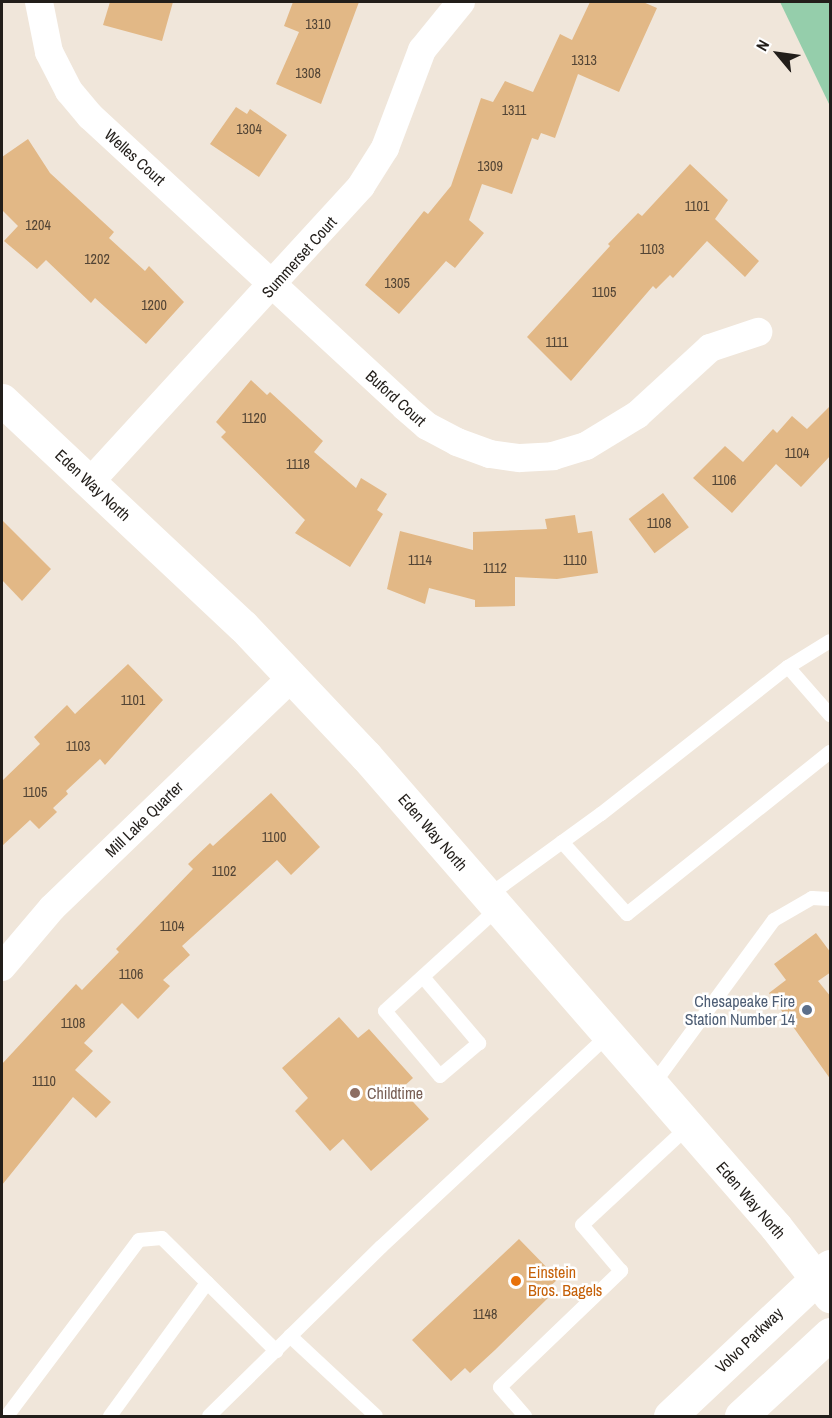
<!DOCTYPE html>
<html>
<head>
<meta charset="utf-8">
<style>
	body { margin:0 }
	#map { position:relative; width:832px; height:1418px; overflow:hidden; background:#f0e6da; font-family:"Archivo Narrow",sans-serif }
	div>[style] { position:absolute }
	[style*='--x'] { left:calc(var(--x)*1px); top:calc(var(--y)*1px); width:calc(var(--w)*1px); rotate:calc(var(--a)*1deg) }
	.green>* { inset:0; background:#95ceab }
	.building>* { inset:0; background:#e2b886; transform-origin:0 0 }
	.service>* { height:14px; margin:-7px; padding:0 7px; transform-origin:7px; border-radius:7px; background:#fff }
	.minor>* { height:28px; margin:-14px; padding:0 14px; transform-origin:14px; border-radius:14px; background:#fff }
	.tertiary>* { height:33px; margin:-16.5px; padding:0 16.5px; transform-origin:16.5px; border-radius:16.5px; background:#fff }
	.secondary>* { height:33px; margin:-16.5px; padding:0 16.5px; transform-origin:16.5px; border-radius:16.5px; background:#fff }
	.dots>* { width:16px; height:16px; translate:-50% -50%; box-sizing:border-box; border:3px solid #fff; border-radius:50% }
	span { translate:-50% -50%; white-space:nowrap; text-align:center; line-height:1.15; -webkit-text-stroke:5px #fff; paint-order:stroke }
	.number-label { font-size:14px; color:#524435 }
	.number-label span { -webkit-text-stroke-width:0 }
	.street-label { font-size:16px; color:#221e1a }
	.service-label { font-size:16px; color:#4e5e75 }
	.right { translate:-100% -50%; text-align:right }
	.education-label { font-size:16px; color:#785e54 }
	.left { translate:0 -50%; text-align:left }
	.food-label { font-size:16px; color:#c56008 }
	.frame { position:absolute; inset:0; border:3px solid #221e1a; pointer-events:none }
	.north { position:absolute; left:748px; top:24px; width:60px; height:60px; -webkit-text-stroke:4px #fff; paint-order:stroke; rotate:299deg; font-size:16px; font-weight:700; line-height:24px; text-align:center; color:#221e1a }
	.north::after { content:''; display:block; margin:auto; width:21px; height:27px; background:#221e1a; clip-path:polygon(50% 0,100% 100%,50% 72%,0 100%) }
</style>
</head>
<body>
<div id="map">
	<div class="green">
		<i style="clip-path:polygon(780px 2px,830px 2px,830px 106px)"></i>
	</div>
	<div class="building">
		<i style="clip-path:polygon(110px 2px,173px 2px,162px 41px,103px 25px)"></i>
		<i style="clip-path:polygon(293px 2px,359px 2px,321px 104px,276px 84px,299px 32px,284px 26px)"></i>
		<i style="clip-path:polygon(590px 2px,643px 2px,657px 8px,619px 92px,578px 74px,555px 138px,541px 133px,538px 140px,532px 138px,512px 194px,482px 184px,469px 220px,484px 233px,455px 268px,446px 261px,399px 314px,365px 285px,424px 211px,428px 214px,451px 186px,481px 98px,493px 102px,505px 81px,533px 92px,560px 34px,572px 40px)"></i>
		<i style="clip-path:polygon(236px 107px,247px 114px,250px 109px,287px 135px,259px 177px,210px 144px)"></i>
		<i style="clip-path:polygon(28px 139px,50px 173px,114px 232px,109px 238px,145px 271px,149px 266px,184px 302px,146px 344px,95px 298px,91px 303px,46px 260px,37px 269px,4px 241px,18px 226px,2px 210px,2px 157px)"></i>
		<i style="clip-path:polygon(690px 164px,728px 200px,715px 219px,759px 261px,745px 277px,707px 241px,673px 278px,670px 275px,656px 289px,653px 286px,571px 381px,527px 337px,610px 246px,608px 244px,638px 213px,642px 216px)"></i>
		<i style="clip-path:polygon(251px 380px,267px 395px,270px 392px,323px 441px,314px 452px,356px 488px,361px 478px,387px 494px,377px 510px,383px 514px,350px 567px,295px 533px,305px 520px,221px 437px,226px 432px,216px 422px)"></i>
		<i style="clip-path:polygon(831px 405px,831px 455px,801px 487px,776px 464px,732px 513px,693px 478px,725px 446px,743px 462px,773px 429px,777px 433px,792px 416px,807px 429px)"></i>
		<i style="left:663px;top:493px;width:43px;height:43px;rotate:53deg"></i>
		<i style="clip-path:polygon(575px 515px,578px 533px,592px 531px,598px 573px,557px 579px,515px 577px,515px 606px,475px 607px,475px 600px,429px 588px,425px 604px,387px 589px,400px 531px,473px 550px,473px 532px,547px 529px,545px 519px)"></i>
		<i style="clip-path:polygon(2px 520px,51px 569px,22px 601px,2px 580px)"></i>
		<i style="clip-path:polygon(128px 664px,163px 700px,105px 765px,100px 759px,66px 791px,68px 794px,53px 808px,57px 812px,39px 829px,30px 820px,2px 846px,2px 781px,40px 744px,34px 737px,67px 705px,75px 714px)"></i>
		<i style="clip-path:polygon(271px 793px,320px 847px,291px 875px,277px 860px,182px 946px,190px 955px,163px 980px,170px 986px,138px 1019px,122px 1003px,84px 1043px,93px 1051px,75px 1070px,111px 1102px,96px 1118px,73px 1097px,2px 1185px,2px 1064px,76px 984px,82px 990px,119px 952px,116px 949px,193px 869px,188px 864px,210px 843px,213px 846px)"></i>
		<i style="clip-path:polygon(816px 933px,831px 953px,831px 972px,818px 981px,831px 997px,831px 1080px,769px 993px,786px 980px,774px 964px)"></i>
		<i style="clip-path:polygon(339px 1017px,358px 1038px,369px 1029px,413px 1078px,401px 1089px,429px 1119px,371px 1171px,343px 1139px,330px 1151px,295px 1111px,308px 1098px,282px 1068px)"></i>
		<i style="clip-path:polygon(519px 1239px,558px 1279px,543px 1293px,548px 1298px,495px 1350px,470px 1373px,465px 1368px,451px 1381px,412px 1340px)"></i>
	</div>
	<div class="service">
		<i style="--x:788;--y:667;--w:49;--a:-31.8"></i>
		<i style="--x:562;--y:842;--w:97;--a:47.9"></i>
		<i style="--x:627;--y:914;--w:260;--a:-38.6"></i>
		<i style="--x:488;--y:896;--w:140;--a:-36"></i>
		<i style="--x:601;--y:814;--w:238;--a:-38.2"></i>
		<i style="--x:788;--y:667;--w:64;--a:48.8"></i>
		<i style="--x:423;--y:977;--w:87;--a:49.7"></i>
		<i style="--x:479;--y:1043;--w:51;--a:139.8"></i>
		<i style="--x:440;--y:1076;--w:85;--a:-130.2"></i>
		<i style="--x:385;--y:1011;--w:153;--a:-42.3"></i>
		<i style="--x:652;--y:1086;--w:206;--a:-53.7"></i>
		<i style="--x:774;--y:920;--w:44;--a:-30.1"></i>
		<i style="--x:812;--y:898;--w:18;--a:3"></i>
		<i style="--x:290;--y:1336;--w:117;--a:42.9"></i>
		<i style="--x:7;--y:1416;--w:220;--a:-53.1"></i>
		<i style="--x:139;--y:1240;--w:23;--a:-5"></i>
		<i style="--x:162;--y:1238;--w:161;--a:44.7"></i>
		<i style="--x:110;--y:1416;--w:165;--a:-53.9"></i>
		<i style="--x:209;--y:1416;--w:241;--a:-44.5"></i>
		<i style="--x:381;--y:1247;--w:311;--a:-43"></i>
		<i style="--x:525;--y:1416;--w:38;--a:-131"></i>
		<i style="--x:500;--y:1387;--w:168;--a:-43.8"></i>
		<i style="--x:621;--y:1271;--w:60;--a:-130.3"></i>
		<i style="--x:582;--y:1225;--w:144;--a:-42.8"></i>
	</div>
	<div class="minor">
		<i style="--x:39;--y:2;--w:51;--a:78.7"></i>
		<i style="--x:49;--y:52;--w:44;--a:62.9"></i>
		<i style="--x:69;--y:91;--w:33;--a:50"></i>
		<i style="--x:90;--y:116;--w:429;--a:42.7"></i>
		<i style="--x:405;--y:407;--w:29;--a:41"></i>
		<i style="--x:427;--y:426;--w:34;--a:28"></i>
		<i style="--x:457;--y:442;--w:35;--a:20"></i>
		<i style="--x:490;--y:454;--w:30;--a:8"></i>
		<i style="--x:520;--y:458;--w:33;--a:-3"></i>
		<i style="--x:553;--y:456;--w:34;--a:-17"></i>
		<i style="--x:586;--y:446;--w:60;--a:-31.3"></i>
		<i style="--x:637;--y:415;--w:99;--a:-42.5"></i>
		<i style="--x:710;--y:348;--w:51;--a:-18.4"></i>
		<i style="--x:90;--y:482;--w:401;--a:-47.5"></i>
		<i style="--x:361;--y:186;--w:45;--a:-57.7"></i>
		<i style="--x:385;--y:148;--w:105;--a:-69.3"></i>
		<i style="--x:422;--y:50;--w:62;--a:-50.9"></i>
		<i style="--x:2;--y:967;--w:77;--a:-49.7"></i>
		<i style="--x:52;--y:908;--w:333;--a:-43.9"></i>
	</div>
	<div class="tertiary">
		<i style="--x:2;--y:400;--w:330;--a:43.2"></i>
		<i style="--x:243;--y:626;--w:179;--a:46.6"></i>
		<i style="--x:366;--y:756;--w:624;--a:48.96"></i>
		<i style="--x:776;--y:1227;--w:88;--a:52"></i>
	</div>
	<div class="secondary">
		<i style="--x:670;--y:1416;--w:219;--a:-43.2"></i>
		<i style="--x:741;--y:1416;--w:121;--a:-42.7"></i>
	</div>
	<div class="dots">
		<i style="left:807px;top:1010px;background:#5c6f8a"></i>
		<i style="left:355px;top:1093px;background:#8d6e63"></i>
		<i style="left:516px;top:1281px;background:#e8710a"></i>
	</div>
	<div class="number-label">
		<span style="left:318px;top:24px">1310</span>
		<span style="left:584px;top:60px">1313</span>
		<span style="left:308px;top:73px">1308</span>
		<span style="left:514px;top:110px">1311</span>
		<span style="left:249px;top:129px">1304</span>
		<span style="left:490px;top:166px">1309</span>
		<span style="left:697px;top:206px">1101</span>
		<span style="left:38px;top:225px">1204</span>
		<span style="left:652px;top:249px">1103</span>
		<span style="left:97px;top:259px">1202</span>
		<span style="left:397px;top:283px">1305</span>
		<span style="left:604px;top:292px">1105</span>
		<span style="left:154px;top:305px">1200</span>
		<span style="left:557px;top:342px">1111</span>
		<span style="left:254px;top:418px">1120</span>
		<span style="left:797px;top:453px">1104</span>
		<span style="left:298px;top:464px">1118</span>
		<span style="left:724px;top:480px">1106</span>
		<span style="left:659px;top:523px">1108</span>
		<span style="left:420px;top:560px">1114</span>
		<span style="left:575px;top:560px">1110</span>
		<span style="left:495px;top:568px">1112</span>
		<span style="left:133px;top:700px">1101</span>
		<span style="left:78px;top:746px">1103</span>
		<span style="left:35px;top:792px">1105</span>
		<span style="left:274px;top:837px">1100</span>
		<span style="left:224px;top:871px">1102</span>
		<span style="left:172px;top:926px">1104</span>
		<span style="left:131px;top:974px">1106</span>
		<span style="left:73px;top:1023px">1108</span>
		<span style="left:44px;top:1081px">1110</span>
		<span style="left:485px;top:1314px">1148</span>
	</div>
	<div class="street-label">
		<span style="left:135px;top:157px;rotate:42deg">Welles Court</span>
		<span style="left:299px;top:257px;rotate:-48deg">Summerset Court</span>
		<span style="left:396px;top:398px;rotate:42deg">Buford Court</span>
		<span style="left:93px;top:485px;rotate:43deg">Eden Way North</span>
		<span style="left:144px;top:819px;rotate:-44deg">Mill Lake Quarter</span>
		<span style="left:433px;top:832px;rotate:49deg">Eden Way North</span>
		<span style="left:751px;top:1200px;rotate:49deg">Eden Way North</span>
		<span style="left:749px;top:1340px;rotate:-44deg">Volvo Parkway</span>
	</div>
	<div class="service-label">
		<span class="right" style="left:795px;top:1010px">Chesapeake Fire<br>Station Number 14</span>
	</div>
	<div class="education-label">
		<span class="left" style="left:367px;top:1093px">Childtime</span>
	</div>
	<div class="food-label">
		<span class="left" style="left:528px;top:1281px">Einstein<br>Bros. Bagels</span>
	</div>
	<div class="frame"></div>
	<div class="north">N</div>
</div>
</body>
</html>
